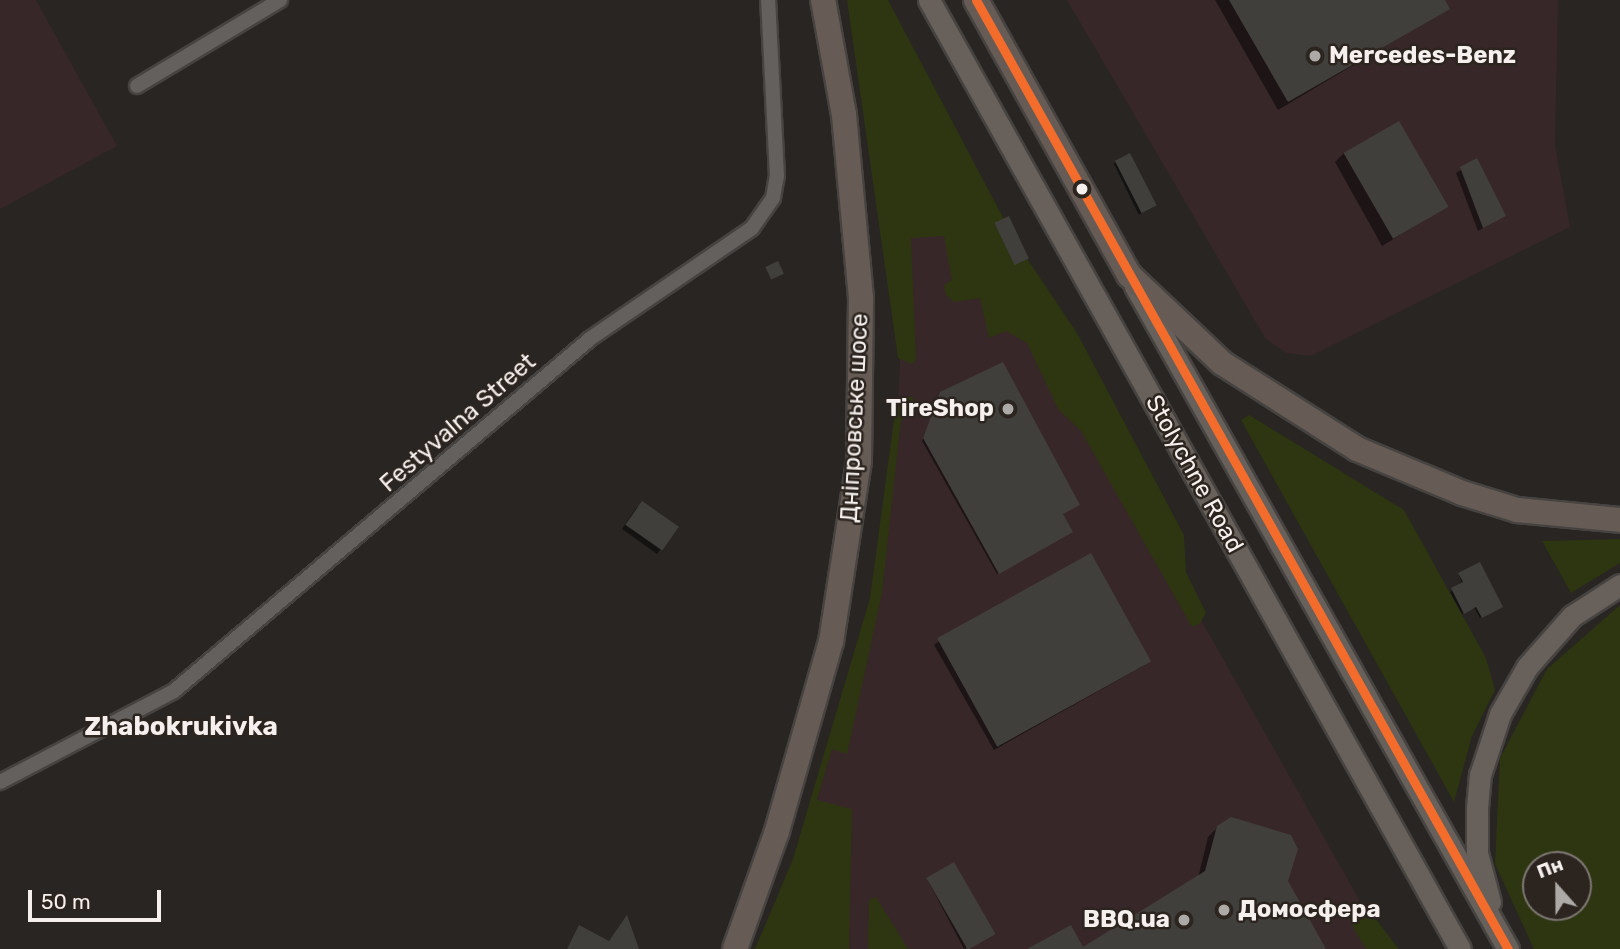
<!DOCTYPE html>
<html>
<head>
<meta charset="utf-8">
<style>
	body { margin:0 }
	#map { position:relative; width:1620px; height:949px; overflow:hidden; background:#282522; font-family:Rubik,sans-serif }
	div>[style] { position:absolute }
	[style*='--x'] { left:calc(var(--x)*1px); top:calc(var(--y)*1px); width:calc(var(--w)*1px); rotate:calc(var(--a)*1deg) }
	.commercial>* { inset:0; background:#382728 }
	.green>* { inset:0; background:#2e3511 }
	.shadow>* { inset:0; background:#0007; transform-origin:0 0 }
	.building>* { inset:0; background:#413f3c; transform-origin:0 0 }
	.roads { filter:drop-shadow(2px 0 #464341) drop-shadow(-2px 0 #464341) drop-shadow(0 2px #464341) drop-shadow(0 -2px #464341) }
	.street>* { height:14px; margin:-7px; padding:0 7px; transform-origin:7px; border-radius:7px; background:#63605e }
	.primary>* { height:21px; margin:-10.5px; padding:0 10.5px; transform-origin:10.5px; border-radius:10.5px; background:#68605a }
	.highway>* { height:24px; margin:-12px; padding:0 12px; transform-origin:12px; border-radius:12px; background:#675c55 }
	.bus-1>* { height:9px; margin:-4.5px; padding:0 4.5px; transform-origin:4.5px; border-radius:4.5px; background:#f36c2b }
	.dots>* { width:19px; height:19px; translate:-50% -50%; box-sizing:border-box; border:4px solid #2b241f; border-radius:50% }
	span { translate:-50% -50%; white-space:nowrap; text-align:center; line-height:1.15; -webkit-text-stroke:5px #2b241f; paint-order:stroke }
	.poi-label { font-size:24px; color:#f5f0ed; font-weight:700 }
	.left { translate:0 -50%; text-align:left }
	.right { translate:-100% -50%; text-align:right }
	.street-label { font-size:24px; color:#f5f0ed }
	.neighbourhood-label { font-size:26px; color:#f5f0ed; font-weight:700 }
	.north { position:absolute; left:1522px; top:851px; width:70px; height:70px; box-sizing:border-box; background:#2b241f; border:2px solid #7c7671; border-radius:50%; rotate:339deg; font-size:19px; font-weight:700; line-height:28px; text-align:center; color:#f5f0ed }
	.north::after { content:''; display:block; margin:auto; width:24px; height:32px; background:#ada9a6; clip-path:polygon(50% 0,100% 100%,50% 72%,0 100%) }
	.scale { position:absolute; left:28px; top:890px; width:133px; height:32px; box-sizing:border-box; border:4px solid #f5f0ed; border-top:0; padding-left:9px; font-size:21px; line-height:24px; white-space:nowrap; color:#f5f0ed; -webkit-text-stroke:5px #2b241f; paint-order:stroke }
</style>
</head>
<body>
<div id="map">
	<div class="commercial">
		<i style="clip-path:polygon(0 0,36px 0,117px 146px,0 209px)"></i>
		<i style="clip-path:polygon(1067px 0,1558px 0,1555px 145px,1570px 227px,1310px 356px,1286px 353px,1265px 338px)"></i>
		<i style="clip-path:polygon(989px 209px,1082px 409px,1387px 949px,776px 949px,876px 587px,898px 411px,905px 232px)"></i>
	</div>
	<div class="green">
		<i style="clip-path:polygon(847px 0,888px 0,1016px 242px,1077px 333px,1184px 535px,1186px 572px,1206px 613px,1199px 624px,1192px 627px,1081px 431px,1058px 409px,1027px 343px,1006px 331px,989px 338px,980px 298px,954px 302px,946px 295px,944px 285px,952px 280px,944px 236px,911px 238px,916px 359px,912px 364px,898px 358px)"></i>
		<i style="clip-path:polygon(897px 397px,912px 397px,916px 406px,901px 420px,882px 593px,847px 754px,832px 749px,817px 800px,852px 809px,849px 949px,755px 949px,793px 859px,870px 598px)"></i>
		<i style="clip-path:polygon(1249px 415px,1404px 510px,1486px 658px,1495px 690px,1472px 736px,1454px 802px,1241px 420px)"></i>
		<i style="clip-path:polygon(1620px 539px,1620px 563px,1571px 593px,1542px 541px)"></i>
		<i style="clip-path:polygon(evenodd,1620px 605px,1620px 949px,1534px 949px,1495px 864px,1500px 758px,1547px 669px,1620px 605px,1536px 865px,1578px 865px,1578px 907px,1536px 907px,1536px 865px)"></i>
		<i style="clip-path:polygon(876px 897px,908px 949px,868px 949px,869px 900px)"></i>
		<i style="clip-path:polygon(1364px 903px,1397px 947px,1399px 949px,1366px 949px,1349px 920px,1351px 909px)"></i>
	</div>
	<div class="shadow">
		<i style="clip-path:polygon(1215px 0,1443px 0,1448px 9px,1278px 110px)"></i>
		<i style="clip-path:polygon(1344px 153px,1446px 207px,1382px 246px,1335px 162px)"></i>
		<i style="left:1129px;top:156px;width:57px;height:17px;rotate:64deg"></i>
		<i style="clip-path:polygon(1476px 161px,1504px 215px,1478px 231px,1456px 173px)"></i>
		<i style="clip-path:polygon(996px 224px,1025px 260px,1014px 265px)"></i>
		<i style="clip-path:polygon(939px 396px,1061px 515px,1069px 533px,997px 574px,922px 441px)"></i>
		<i style="clip-path:polygon(637px 507px,677px 527px,657px 554px,622px 529px)"></i>
		<i style="clip-path:polygon(1459px 574px,1499px 608px,1480px 618px,1474px 607px,1462px 614px,1450px 592px,1462px 584px)"></i>
		<i style="clip-path:polygon(939px 641px,1145px 665px,994px 750px,934px 645px)"></i>
		<i style="clip-path:polygon(1218px 827px,1286px 882px,1324px 949px,1083px 949px,1198px 878px,1208px 837px)"></i>
		<i style="clip-path:polygon(927px 879px,991px 935px,964px 949px)"></i>
	</div>
	<div class="building">
		<i style="clip-path:polygon(1229px 0,1445px 0,1450px 9px,1288px 102px)"></i>
		<i style="left:1399px;top:121px;width:99px;height:64px;rotate:60deg"></i>
		<i style="left:1130px;top:153px;width:59px;height:17px;rotate:63deg"></i>
		<i style="clip-path:polygon(1477px 158px,1506px 216px,1483px 228px,1460px 167px)"></i>
		<i style="left:1009px;top:216px;width:47px;height:16px;rotate:65deg"></i>
		<i style="left:778px;top:261px;width:14px;height:14px;rotate:65deg"></i>
		<i style="clip-path:polygon(1003px 362px,1080px 505px,1063px 514px,1073px 532px,999px 574px,923px 438px,940px 392px)"></i>
		<i style="left:642px;top:501px;width:45px;height:29px;rotate:35deg"></i>
		<i style="left:1091px;top:553px;width:124px;height:176px;rotate:61deg"></i>
		<i style="clip-path:polygon(1480px 562px,1503px 607px,1482px 618px,1476px 607px,1464px 614px,1451px 588px,1463px 582px,1458px 573px)"></i>
		<i style="clip-path:polygon(1231px 817px,1291px 835px,1298px 849px,1288px 881px,1326px 949px,1027px 949px,1071px 925px,1083px 947px,1205px 871px,1217px 826px)"></i>
		<i style="left:954px;top:862px;width:83px;height:32px;rotate:60deg"></i>
		<i style="clip-path:polygon(627px 915px,639px 949px,567px 949px,579px 925px,609px 941px)"></i>
	</div>
	<div class="roads">
		<div class="street">
			<i style="--x:137;--y:86;--w:167;--a:-31"></i>
			<i style="--x:0;--y:782;--w:196;--a:-27.6"></i>
			<i style="--x:174;--y:691;--w:546;--a:-40.25"></i>
			<i style="--x:591;--y:338;--w:195;--a:-34.3"></i>
			<i style="--x:752;--y:228;--w:37;--a:-55"></i>
			<i style="--x:773;--y:198;--w:22;--a:-80"></i>
			<i style="--x:777;--y:176;--w:176;--a:-92.9"></i>
		</div>
		<div class="primary">
			<i style="--x:929;--y:0;--w:1087;--a:60.77"></i>
			<i style="--x:1135;--y:286;--w:761;--a:60.64"></i>
			<i style="--x:1490;--y:902;--w:51;--a:-104.9"></i>
			<i style="--x:1477;--y:853;--w:45;--a:-90"></i>
			<i style="--x:1477;--y:808;--w:33;--a:-85"></i>
			<i style="--x:1480;--y:775;--w:64;--a:-71.8"></i>
			<i style="--x:1500;--y:714;--w:54;--a:-60.1"></i>
			<i style="--x:1527;--y:667;--w:68;--a:-48.6"></i>
			<i style="--x:1572;--y:616;--w:57;--a:-32.9"></i>
		</div>
		<div class="highway">
			<i style="--x:976;--y:0;--w:315;--a:60.9"></i>
			<i style="--x:1129;--y:275;--w:128;--a:43.4"></i>
			<i style="--x:1222;--y:363;--w:160;--a:32.5"></i>
			<i style="--x:1357;--y:449;--w:114;--a:22.7"></i>
			<i style="--x:1462;--y:493;--w:58;--a:17.2"></i>
			<i style="--x:1517;--y:510;--w:103;--a:5.5"></i>
			<i style="--x:735;--y:949;--w:125;--a:-70.4"></i>
			<i style="--x:777;--y:831;--w:197;--a:-74.1"></i>
			<i style="--x:831;--y:642;--w:183;--a:-81.2"></i>
			<i style="--x:859;--y:461;--w:163;--a:-89.3"></i>
			<i style="--x:861;--y:298;--w:184;--a:-95.3"></i>
			<i style="--x:844;--y:115;--w:117;--a:-100.3"></i>
		</div>
	</div>
	<div class="bus-1">
		<i style="--x:976;--y:0;--w:1088;--a:60.73"></i>
	</div>
	<div class="dots">
		<i style="left:1315px;top:56px;background:#ada9a6"></i>
		<i style="left:1082px;top:189px;background:#f5f0ed"></i>
		<i style="left:1008px;top:409px;background:#ada9a6"></i>
		<i style="left:1224px;top:910px;background:#ada9a6"></i>
		<i style="left:1184px;top:920px;background:#ada9a6"></i>
	</div>
	<div class="poi-label">
		<span class="left" style="left:1329px;top:56px">Mercedes-Benz</span>
		<span class="right" style="left:994px;top:409px">TireShop</span>
		<span class="left" style="left:1238px;top:910px">Домосфера</span>
		<span class="right" style="left:1170px;top:920px">BBQ.ua</span>
	</div>
	<div class="street-label">
		<span style="left:855px;top:418px;rotate:-87deg">Дніпровське шосе</span>
		<span style="left:458px;top:423px;rotate:-41deg">Festyvalna Street</span>
		<span style="left:1194px;top:474px;rotate:61deg">Stolychne Road</span>
	</div>
	<div class="neighbourhood-label">
		<span style="left:181px;top:727px">Zhabokrukivka</span>
	</div>
	<div class="north">Пн</div>
	<div class="scale">50 m</div>
</div>
</body>
</html>
